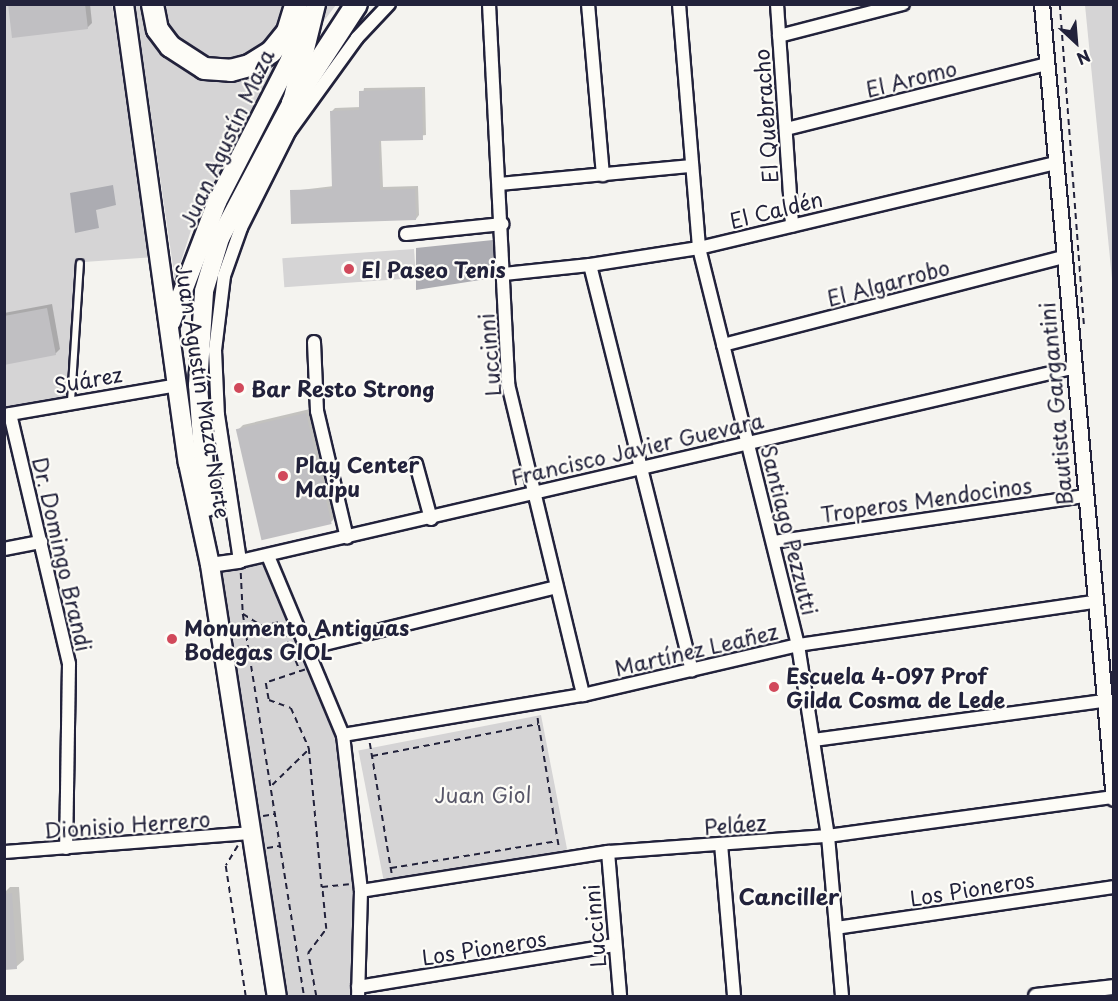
<!DOCTYPE html>
<html>
<head>
<meta charset="utf-8">
<style>
	body { margin:0 }
	#map { position:relative; width:1118px; height:1001px; overflow:hidden; background:#f4f3ef; font-family:"Playpen Sans",sans-serif }
	div>[style] { position:absolute }
	[style*='--x'] { left:calc(var(--x)*1px); top:calc(var(--y)*1px); width:calc(var(--w)*1px); rotate:calc(var(--a)*1deg) }
	.green>* { inset:0; background:#d5d4d5; transform-origin:0 0 }
	.water>* { inset:0; background:#acacb2 }
	.shadow>* { inset:0; background:#0003 }
	.building>* { inset:0; background:#c0bfc2; transform-origin:0 0 }
	.path>* { height:1.5px; margin-top:-0.75px; transform-origin:0; background:repeating-linear-gradient(90deg,#22223b 0 6px,transparent 0 10.5px) }
	.roads { filter:drop-shadow(2px 0 #22223b) drop-shadow(-2px 0 #22223b) drop-shadow(0 2px #22223b) drop-shadow(0 -2px #22223b) }
	.service>* { height:6px; margin:-3px; padding:0 3px; transform-origin:3px; border-radius:3px; background:#fdfcf7 }
	.minor>* { height:12px; margin:-6px; padding:0 6px; transform-origin:6px; border-radius:6px; background:#fdfcf7 }
	.tertiary>* { height:14px; margin:-7px; padding:0 7px; transform-origin:7px; border-radius:7px; background:#fdfcf7 }
	.primary>* { height:18px; margin:-9px; padding:0 9px; transform-origin:9px; border-radius:9px; background:#fdfcf7 }
	.motorway>* { height:21px; margin:-10.5px; padding:0 10.5px; transform-origin:10.5px; border-radius:10.5px; background:#fdfcf7 }
	.dots>* { width:16px; height:16px; translate:-50% -50%; box-sizing:border-box; border:3px solid #fdfcf7; border-radius:50% }
	span { translate:-50% -50%; white-space:nowrap; text-align:center; line-height:1.15; -webkit-text-stroke:4.5px #fdfcf7; paint-order:stroke }
	.street-label { font-size:21px; color:#22223b }
	.poi-label { font-size:21px; color:#22223b; font-weight:700 }
	.left { translate:0 -50%; text-align:left }
	.park-label { font-size:21px; color:#585769 }
	.neighbourhood-label { font-size:22px; color:#22223b; font-weight:700 }
	.frame { position:absolute; inset:0; border:6px solid #22223b; pointer-events:none }
	.north { position:absolute; left:1046px; top:12px; width:60px; height:60px; -webkit-text-stroke:4px #fdfcf7; paint-order:stroke; rotate:154deg; font-size:16px; font-weight:700; line-height:24px; text-align:center; color:#22223b }
	.north::after { content:''; display:block; margin:auto; width:21px; height:27px; background:#22223b; clip-path:polygon(50% 0,100% 100%,50% 72%,0 100%) }
</style>
</head>
<body>
<div id="map">
	<div class="green">
		<i style="clip-path:polygon(5px 5px,112px 5px,155px 257px,84px 262px,77px 397px,5px 410px)"></i>
		<i style="clip-path:polygon(135px 5px,336px 5px,261px 103px,193px 224px,175px 280px)"></i>
		<i style="clip-path:polygon(1085px 5px,1113px 5px,1113px 289px)"></i>
		<i style="left:414px;top:249px;width:29px;height:132px;rotate:86deg"></i>
		<i style="clip-path:polygon(268px 556px,343px 735px,361px 891px,358px 996px,277px 996px,210px 565px)"></i>
		<i style="left:541px;top:715px;width:137px;height:186px;rotate:79deg"></i>
	</div>
	<div class="water">
		<i style="clip-path:polygon(113px 185px,116px 205px,96px 210px,99px 228px,75px 233px,70px 193px)"></i>
		<i style="clip-path:polygon(493px 240px,493px 278px,416px 290px,416px 248px)"></i>
	</div>
	<div class="shadow">
		<i style="clip-path:polygon(9px 4px,90px 4px,92px 23px,87px 28px)"></i>
		<i style="clip-path:polygon(425px 87px,426px 135px,381px 140px,383px 187px,418px 186px,419px 215px,416px 219px,292px 191px,334px 186px,332px 111px,335px 108px,361px 107px,364px 88px)"></i>
		<i style="clip-path:polygon(52px 304px,60px 349px,55px 354px,4px 363px,4px 313px)"></i>
		<i style="clip-path:polygon(310px 409px,336px 517px,331px 522px,238px 430px,243px 425px)"></i>
		<i style="clip-path:polygon(10px 887px,19px 887px,24px 960px,16px 967px,4px 927px,4px 893px)"></i>
	</div>
	<div class="building">
		<i style="clip-path:polygon(8px 4px,85px 4px,88px 29px,12px 38px)"></i>
		<i style="clip-path:polygon(422px 89px,423px 140px,379px 141px,380px 190px,415px 189px,416px 220px,291px 224px,290px 190px,332px 189px,330px 111px,359px 110px,359px 91px)"></i>
		<i style="clip-path:polygon(47px 308px,56px 355px,4px 365px,4px 316px)"></i>
		<i style="left:306px;top:413px;width:114px;height:72px;rotate:77deg"></i>
		<i style="clip-path:polygon(12px 893px,17px 969px,4px 970px,4px 894px)"></i>
	</div>
	<div class="path">
		<i style="--x:1060;--y:4;--w:323;--a:85.7"></i>
		<i style="--x:241;--y:573;--w:41;--a:87.2"></i>
		<i style="--x:243;--y:614;--w:387;--a:80.9"></i>
		<i style="--x:243;--y:614;--w:22;--a:32"></i>
		<i style="--x:262;--y:626;--w:18;--a:-13"></i>
		<i style="--x:280;--y:622;--w:53;--a:67.8"></i>
		<i style="--x:305;--y:670;--w:41;--a:161.6"></i>
		<i style="--x:266;--y:683;--w:17;--a:80"></i>
		<i style="--x:269;--y:700;--w:23;--a:20"></i>
		<i style="--x:291;--y:708;--w:44;--a:65.8"></i>
		<i style="--x:309;--y:748;--w:140;--a:84.7"></i>
		<i style="--x:539;--y:725;--w:124;--a:80.7"></i>
		<i style="--x:370;--y:743;--w:134;--a:80.5"></i>
		<i style="--x:372;--y:756;--w:169;--a:-10.9"></i>
		<i style="--x:538;--y:724;--w:10;--a:-96"></i>
		<i style="--x:272;--y:785;--w:52;--a:-44.2"></i>
		<i style="--x:263;--y:816;--w:13;--a:-9"></i>
		<i style="--x:238;--y:846;--w:23;--a:121"></i>
		<i style="--x:226;--y:866;--w:132;--a:81.3"></i>
		<i style="--x:267;--y:848;--w:13;--a:-9"></i>
		<i style="--x:391;--y:868;--w:169;--a:-9.2"></i>
		<i style="--x:316;--y:996;--w:44;--a:-100.5"></i>
		<i style="--x:308;--y:953;--w:30;--a:-53"></i>
		<i style="--x:326;--y:929;--w:42;--a:-95.4"></i>
		<i style="--x:322;--y:887;--w:27;--a:-6"></i>
	</div>
	<div class="roads">
		<div class="service">
			<i style="--x:71;--y:401;--w:138;--a:-86.3"></i>
		</div>
		<div class="minor">
			<i style="--x:389;--y:4;--w:47;--a:133.3"></i>
			<i style="--x:357;--y:38;--w:116;--a:125.9"></i>
			<i style="--x:289;--y:132;--w:107;--a:116.6"></i>
			<i style="--x:241;--y:228;--w:51;--a:109.5"></i>
			<i style="--x:224;--y:276;--w:75;--a:96.9"></i>
			<i style="--x:215;--y:350;--w:65;--a:87.4"></i>
			<i style="--x:218;--y:415;--w:148;--a:81.4"></i>
			<i style="--x:240;--y:561;--w:854;--a:-13.06"></i>
			<i style="--x:489;--y:4;--w:380;--a:87.1"></i>
			<i style="--x:508;--y:384;--w:320;--a:76.4"></i>
			<i style="--x:588;--y:4;--w:172;--a:85"></i>
			<i style="--x:679;--y:4;--w:245;--a:85.3"></i>
			<i style="--x:699;--y:248;--w:409;--a:76"></i>
			<i style="--x:798;--y:645;--w:193;--a:81.1"></i>
			<i style="--x:828;--y:836;--w:161;--a:85"></i>
			<i style="--x:777;--y:4;--w:222;--a:86.1"></i>
			<i style="--x:779;--y:36;--w:128;--a:-14.5"></i>
			<i style="--x:786;--y:129;--w:269;--a:-14"></i>
			<i style="--x:500;--y:184;--w:192;--a:-5.4"></i>
			<i style="--x:406;--y:234;--w:97;--a:-5.9"></i>
			<i style="--x:590;--y:265;--w:418;--a:75.9"></i>
			<i style="--x:504;--y:274;--w:86;--a:-6"></i>
			<i style="--x:590;--y:265;--w:110;--a:-8.9"></i>
			<i style="--x:699;--y:248;--w:366;--a:-13.4"></i>
			<i style="--x:314;--y:342;--w:69;--a:87.5"></i>
			<i style="--x:317;--y:411;--w:130;--a:76.7"></i>
			<i style="--x:723;--y:345;--w:351;--a:-14.5"></i>
			<i style="--x:10;--y:414;--w:257;--a:76.7"></i>
			<i style="--x:69;--y:664;--w:184;--a:90.9"></i>
			<i style="--x:4;--y:415;--w:177;--a:-9.8"></i>
			<i style="--x:416;--y:464;--w:57;--a:74.7"></i>
			<i style="--x:773;--y:542;--w:315;--a:-8.4"></i>
			<i style="--x:4;--y:549;--w:38;--a:-11"></i>
			<i style="--x:268;--y:556;--w:194;--a:67.3"></i>
			<i style="--x:343;--y:735;--w:157;--a:83.4"></i>
			<i style="--x:361;--y:891;--w:105;--a:91.6"></i>
			<i style="--x:304;--y:649;--w:260;--a:-13.8"></i>
			<i style="--x:343;--y:735;--w:243;--a:-9.5"></i>
			<i style="--x:583;--y:695;--w:221;--a:-13.1"></i>
			<i style="--x:798;--y:645;--w:299;--a:-8.3"></i>
			<i style="--x:814;--y:740;--w:292;--a:-7.7"></i>
			<i style="--x:721;--y:844;--w:153;--a:85.1"></i>
			<i style="--x:4;--y:852;--w:250;--a:-4.4"></i>
			<i style="--x:608;--y:852;--w:144;--a:85.2"></i>
			<i style="--x:361;--y:891;--w:250;--a:-9"></i>
			<i style="--x:608;--y:852;--w:221;--a:-4.2"></i>
			<i style="--x:828;--y:836;--w:288;--a:-7.8"></i>
			<i style="--x:836;--y:928;--w:281;--a:-8.4"></i>
			<i style="--x:358;--y:987;--w:260;--a:-9.3"></i>
		</div>
		<div class="tertiary">
			<i style="--x:1042;--y:4;--w:798;--a:84.83"></i>
			<i style="--x:210;--y:565;--w:30;--a:-8"></i>
			<i style="--x:1036;--y:996;--w:79;--a:-6.6"></i>
		</div>
		<div class="primary">
			<i style="--x:124;--y:4;--w:463;--a:82.1"></i>
			<i style="--x:188;--y:463;--w:104;--a:77.8"></i>
			<i style="--x:210;--y:565;--w:436;--a:81.2"></i>
			<i style="--x:171;--y:322;--w:129;--a:-69"></i>
			<i style="--x:217;--y:202;--w:160;--a:-62.8"></i>
			<i style="--x:290;--y:60;--w:48;--a:-76.8"></i>
			<i style="--x:207;--y:507;--w:122;--a:-94.2"></i>
			<i style="--x:198;--y:385;--w:94;--a:-86.3"></i>
			<i style="--x:204;--y:291;--w:55;--a:-73.2"></i>
			<i style="--x:220;--y:238;--w:154;--a:-62.1"></i>
			<i style="--x:292;--y:102;--w:101;--a:-76.2"></i>
		</div>
		<div class="motorway">
			<i style="--x:152;--y:4;--w:25;--a:79"></i>
			<i style="--x:157;--y:29;--w:21;--a:53"></i>
			<i style="--x:170;--y:46;--w:40;--a:32.9"></i>
			<i style="--x:204;--y:68;--w:26;--a:4"></i>
			<i style="--x:230;--y:70;--w:20;--a:-15"></i>
			<i style="--x:249;--y:65;--w:26;--a:-32"></i>
			<i style="--x:271;--y:51;--w:26;--a:-51"></i>
			<i style="--x:287;--y:31;--w:28;--a:-73"></i>
			<i style="--x:292;--y:102;--w:117;--a:-56.9"></i>
		</div>
	</div>
	<div class="dots">
		<i style="left:349px;top:269px;background:#d1495b"></i>
		<i style="left:239px;top:388px;background:#d1495b"></i>
		<i style="left:283px;top:476px;background:#d1495b"></i>
		<i style="left:172px;top:639px;background:#d1495b"></i>
		<i style="left:774px;top:687px;background:#d1495b"></i>
	</div>
	<div class="street-label">
		<span style="left:911px;top:78px;rotate:-14deg">El Aromo</span>
		<span style="left:765px;top:116px;rotate:-94deg">El Quebracho</span>
		<span style="left:226px;top:138px;rotate:-65deg">Juan Agustín Maza</span>
		<span style="left:776px;top:209px;rotate:-14deg">El Caldén</span>
		<span style="left:888px;top:282px;rotate:-15deg">El Algarrobo</span>
		<span style="left:489px;top:355px;rotate:-95deg">Luccinni</span>
		<span style="left:88px;top:379px;rotate:-10deg">Suárez</span>
		<span style="left:204px;top:391px;rotate:81deg">Juan Agustín Maza Norte</span>
		<span style="left:1055px;top:404px;rotate:-95deg">Bautista Gargantini</span>
		<span style="left:637px;top:448px;rotate:-13deg">Francisco Javier Guevara</span>
		<span style="left:926px;top:499px;rotate:-8deg">Troperos Mendocinos</span>
		<span style="left:790px;top:530px;rotate:76deg">Santiago Pezzutti</span>
		<span style="left:63px;top:554px;rotate:77deg">Dr. Domingo Brandi</span>
		<span style="left:696px;top:649px;rotate:-13deg">Martínez Leañez</span>
		<span style="left:127px;top:824px;rotate:-4deg">Dionisio Herrero</span>
		<span style="left:735px;top:824px;rotate:-4deg">Peláez</span>
		<span style="left:972px;top:888px;rotate:-9deg">Los Pioneros</span>
		<span style="left:594px;top:926px;rotate:-95deg">Luccinni</span>
		<span style="left:484px;top:947px;rotate:-9deg">Los Pioneros</span>
	</div>
	<div class="poi-label">
		<span class="left" style="left:361px;top:269px">El Paseo Tenis</span>
		<span class="left" style="left:251px;top:388px">Bar Resto Strong</span>
		<span class="left" style="left:295px;top:476px">Play Center<br>Maipu</span>
		<span class="left" style="left:184px;top:639px">Monumento Antiguas<br>Bodegas GIOL</span>
		<span class="left" style="left:786px;top:687px">Escuela 4-097 Prof<br>Gilda Cosma de Lede</span>
	</div>
	<div class="park-label">
		<span style="left:483px;top:794px">Juan Giol</span>
	</div>
	<div class="neighbourhood-label">
		<span style="left:789px;top:896px">Canciller</span>
	</div>
	<div class="frame"></div>
	<div class="north">N</div>
</div>
</body>
</html>
